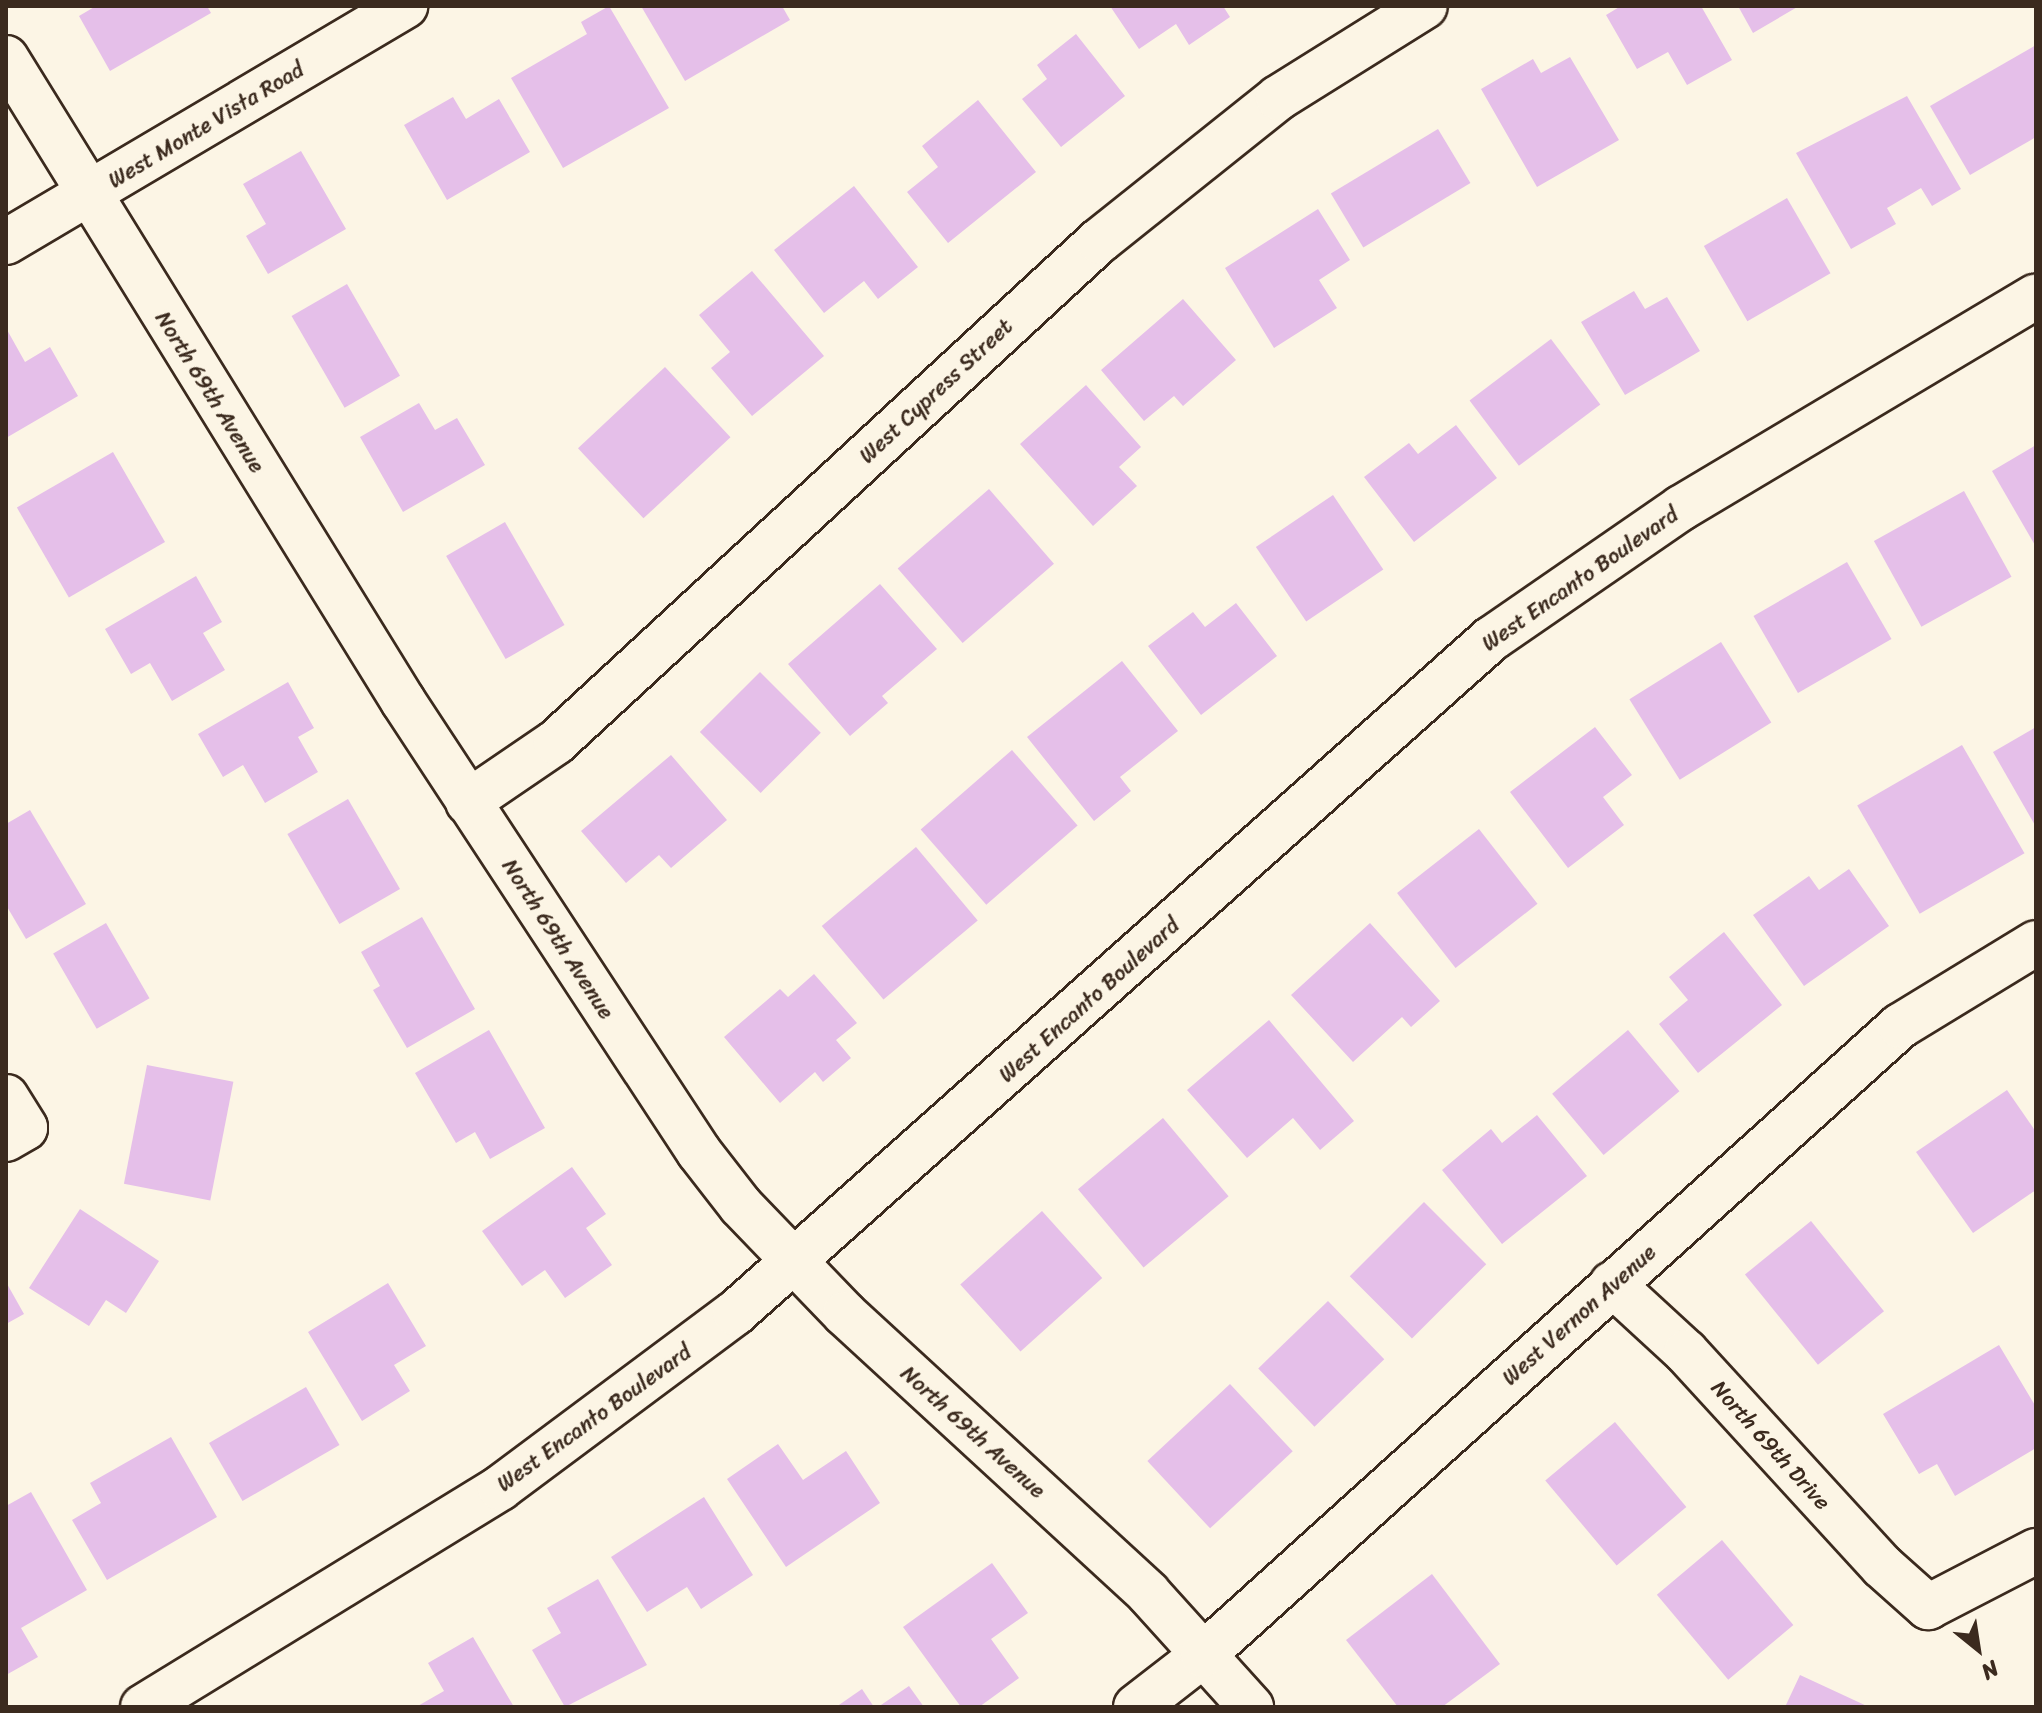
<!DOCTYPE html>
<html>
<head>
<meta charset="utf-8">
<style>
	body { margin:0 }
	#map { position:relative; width:2042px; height:1713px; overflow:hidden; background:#fcf5e5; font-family:Sriracha,sans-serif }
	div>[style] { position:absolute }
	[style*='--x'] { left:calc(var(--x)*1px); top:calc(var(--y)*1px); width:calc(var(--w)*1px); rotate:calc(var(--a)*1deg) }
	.building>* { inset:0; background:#e5bfe9; transform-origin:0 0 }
	.roads { filter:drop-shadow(2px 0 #3b2a1e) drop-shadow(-2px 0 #3b2a1e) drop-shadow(0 2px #3b2a1e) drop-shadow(0 -2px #3b2a1e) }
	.minor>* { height:44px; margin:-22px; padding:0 22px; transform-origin:22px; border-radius:22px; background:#fcf5e5 }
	span { translate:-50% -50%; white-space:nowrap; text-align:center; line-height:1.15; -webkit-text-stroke:6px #fcf5e5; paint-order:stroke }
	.street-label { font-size:22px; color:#3b2a1e }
	.frame { position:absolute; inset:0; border:8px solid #3b2a1e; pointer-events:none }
	.north { position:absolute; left:1938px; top:1609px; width:80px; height:80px; -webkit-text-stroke:6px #fcf5e5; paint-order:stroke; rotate:150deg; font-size:22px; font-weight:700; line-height:32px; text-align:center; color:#3b2a1e }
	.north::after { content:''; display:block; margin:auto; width:28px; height:36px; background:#3b2a1e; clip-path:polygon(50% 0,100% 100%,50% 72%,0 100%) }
</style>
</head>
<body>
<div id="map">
	<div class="building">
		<i style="clip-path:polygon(96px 6px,207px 6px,211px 13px,110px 71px,79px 16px)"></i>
		<i style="clip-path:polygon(609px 6px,669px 108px,563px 168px,511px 78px,587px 34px,581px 22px)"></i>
		<i style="clip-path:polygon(641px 6px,782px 6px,790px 20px,685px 81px)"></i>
		<i style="clip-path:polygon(1110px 6px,1223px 6px,1230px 17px,1189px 45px,1176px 24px,1139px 49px)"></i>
		<i style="clip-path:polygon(1621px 6px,1701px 6px,1732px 60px,1687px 85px,1668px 52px,1637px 69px,1606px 15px)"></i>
		<i style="clip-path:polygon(1738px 6px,1799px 6px,1753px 33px)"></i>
		<i style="clip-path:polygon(1076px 34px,1125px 96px,1061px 147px,1022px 99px,1047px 79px,1037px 65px)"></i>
		<i style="clip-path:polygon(2036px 45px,2036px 137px,1970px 175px,1930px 106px)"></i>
		<i style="clip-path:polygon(1570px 57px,1619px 140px,1537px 187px,1481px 89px,1533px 59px,1541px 73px)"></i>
		<i style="clip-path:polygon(1907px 96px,1961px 189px,1932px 206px,1921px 188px,1887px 208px,1896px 224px,1851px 249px,1796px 153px)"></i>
		<i style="clip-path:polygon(453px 97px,466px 119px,499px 99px,530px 152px,447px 200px,404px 125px)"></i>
		<i style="clip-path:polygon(978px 100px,1036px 172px,948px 243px,907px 192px,938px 167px,922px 146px)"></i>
		<i style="left:1438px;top:129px;width:63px;height:125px;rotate:59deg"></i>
		<i style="clip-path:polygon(301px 151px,346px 229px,268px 274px,246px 236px,266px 224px,243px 184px)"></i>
		<i style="clip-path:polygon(854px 186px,918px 267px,878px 299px,864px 281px,824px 313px,774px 250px)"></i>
		<i style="left:1787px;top:198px;width:87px;height:96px;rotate:60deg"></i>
		<i style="clip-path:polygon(1318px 209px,1350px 260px,1319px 280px,1337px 308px,1274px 348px,1225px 268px)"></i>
		<i style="clip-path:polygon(752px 271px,824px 356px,752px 416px,711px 368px,730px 352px,699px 315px)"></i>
		<i style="left:347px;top:284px;width:106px;height:64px;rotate:60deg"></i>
		<i style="clip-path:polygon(1634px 291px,1645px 309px,1667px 297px,1700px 351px,1625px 395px,1581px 322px)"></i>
		<i style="clip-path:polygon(1183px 299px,1236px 360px,1183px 406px,1174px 396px,1144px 421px,1101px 370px)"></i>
		<i style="clip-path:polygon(6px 328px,25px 362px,50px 347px,78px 396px,6px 438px)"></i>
		<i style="left:1551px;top:339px;width:82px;height:102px;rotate:53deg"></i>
		<i style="left:665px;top:367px;width:96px;height:119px;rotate:47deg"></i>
		<i style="clip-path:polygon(1086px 385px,1141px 447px,1119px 467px,1137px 486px,1093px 526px,1020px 444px)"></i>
		<i style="clip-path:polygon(419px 403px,435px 430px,457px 418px,485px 465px,403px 512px,360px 437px)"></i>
		<i style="clip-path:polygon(1456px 425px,1497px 478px,1414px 542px,1364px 477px,1409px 443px,1418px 454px)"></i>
		<i style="clip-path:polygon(2036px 445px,2036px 547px,1992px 471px)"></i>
		<i style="left:113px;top:452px;width:104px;height:111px;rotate:60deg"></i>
		<i style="left:989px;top:489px;width:99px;height:121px;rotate:49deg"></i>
		<i style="left:1964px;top:491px;width:98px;height:103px;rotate:61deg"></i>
		<i style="left:1333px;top:495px;width:90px;height:93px;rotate:56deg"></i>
		<i style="left:505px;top:522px;width:119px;height:68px;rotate:60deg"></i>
		<i style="left:1847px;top:562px;width:89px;height:108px;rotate:60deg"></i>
		<i style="clip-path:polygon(196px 576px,222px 622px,203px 633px,225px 670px,172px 701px,150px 663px,131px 674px,105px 629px)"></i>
		<i style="clip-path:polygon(880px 584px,937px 649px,882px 696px,888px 703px,850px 736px,788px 664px)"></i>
		<i style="clip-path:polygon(1236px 603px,1277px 656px,1201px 715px,1148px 646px,1193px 612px,1205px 627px)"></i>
		<i style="left:1721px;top:642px;width:95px;height:108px;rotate:58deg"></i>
		<i style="clip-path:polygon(1122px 661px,1178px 731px,1120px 777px,1131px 791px,1094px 821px,1027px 737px)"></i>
		<i style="left:760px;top:672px;width:86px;height:85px;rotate:45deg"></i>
		<i style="clip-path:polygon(288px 682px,314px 728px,298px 737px,318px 772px,265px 803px,243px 765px,223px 777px,198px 734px)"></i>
		<i style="clip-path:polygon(1595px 727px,1632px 775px,1603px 797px,1624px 825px,1568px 868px,1510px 792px)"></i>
		<i style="clip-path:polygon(2036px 727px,2036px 827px,1993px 752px)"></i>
		<i style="left:1962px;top:745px;width:125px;height:121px;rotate:60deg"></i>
		<i style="left:1012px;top:750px;width:100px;height:121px;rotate:49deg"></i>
		<i style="clip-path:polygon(671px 755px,727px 820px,671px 868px,659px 855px,626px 883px,581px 831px)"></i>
		<i style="left:348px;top:799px;width:104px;height:70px;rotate:60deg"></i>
		<i style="clip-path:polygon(30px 810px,86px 904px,26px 939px,6px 905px,6px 824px)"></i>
		<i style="left:1479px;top:829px;width:95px;height:104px;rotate:52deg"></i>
		<i style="left:916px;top:847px;width:96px;height:123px;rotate:50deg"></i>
		<i style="clip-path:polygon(1849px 869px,1889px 926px,1804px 986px,1753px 915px,1809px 876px,1819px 890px)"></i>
		<i style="clip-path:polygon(422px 917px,475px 1009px,407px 1048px,373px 990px,380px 986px,361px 952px)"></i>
		<i style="left:106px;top:923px;width:87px;height:61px;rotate:60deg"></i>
		<i style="clip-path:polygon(1370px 923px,1440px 1001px,1411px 1027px,1402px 1017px,1353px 1062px,1291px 995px)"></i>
		<i style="clip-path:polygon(1724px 932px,1782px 1005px,1698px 1073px,1659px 1024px,1688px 1000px,1669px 977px)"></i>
		<i style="clip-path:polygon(814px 974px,857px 1023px,836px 1040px,851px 1058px,823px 1082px,815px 1072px,780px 1103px,724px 1037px,780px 989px,788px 997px)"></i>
		<i style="clip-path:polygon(1269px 1020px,1354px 1121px,1320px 1150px,1293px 1118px,1247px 1158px,1187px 1090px)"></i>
		<i style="clip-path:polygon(489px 1030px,545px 1128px,490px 1159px,475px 1132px,456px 1143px,415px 1073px)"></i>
		<i style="left:1628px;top:1030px;width:80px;height:99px;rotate:50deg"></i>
		<i style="left:147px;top:1065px;width:88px;height:121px;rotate:11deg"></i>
		<i style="clip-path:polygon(2007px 1090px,2036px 1132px,2036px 1190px,1973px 1233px,1916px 1152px)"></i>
		<i style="clip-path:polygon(1537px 1115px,1587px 1176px,1502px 1244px,1442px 1170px,1491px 1129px,1502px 1143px)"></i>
		<i style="left:1163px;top:1118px;width:102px;height:111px;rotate:50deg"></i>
		<i style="clip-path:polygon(572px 1167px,606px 1214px,586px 1228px,612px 1265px,565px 1298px,545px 1270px,522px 1286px,482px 1231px)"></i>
		<i style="left:1424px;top:1202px;width:88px;height:105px;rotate:45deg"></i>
		<i style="clip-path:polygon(80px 1209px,159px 1261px,126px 1313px,106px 1300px,89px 1326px,29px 1288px)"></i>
		<i style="left:1042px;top:1211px;width:90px;height:110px;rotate:48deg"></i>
		<i style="left:1811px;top:1221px;width:116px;height:85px;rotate:51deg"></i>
		<i style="clip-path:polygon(6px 1282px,24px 1314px,6px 1324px)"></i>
		<i style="clip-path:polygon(388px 1283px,426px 1346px,394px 1365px,410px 1391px,362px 1421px,308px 1332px)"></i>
		<i style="left:1328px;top:1301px;width:81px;height:97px;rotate:46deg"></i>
		<i style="clip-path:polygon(1999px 1345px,2036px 1407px,2036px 1448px,1955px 1496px,1937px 1464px,1919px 1474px,1883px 1414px)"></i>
		<i style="left:1230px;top:1384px;width:92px;height:113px;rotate:47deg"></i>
		<i style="left:306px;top:1387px;width:67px;height:112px;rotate:60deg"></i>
		<i style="left:1615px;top:1422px;width:111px;height:91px;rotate:50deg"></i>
		<i style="clip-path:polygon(171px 1437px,217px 1517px,107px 1580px,72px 1520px,101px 1503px,90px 1483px)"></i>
		<i style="clip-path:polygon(778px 1444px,803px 1480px,846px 1451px,880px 1503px,786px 1567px,727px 1479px)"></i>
		<i style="clip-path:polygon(31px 1492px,87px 1590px,21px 1628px,38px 1657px,6px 1675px,6px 1506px)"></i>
		<i style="clip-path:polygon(704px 1497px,753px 1575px,701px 1609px,687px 1587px,647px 1612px,611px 1557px)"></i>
		<i style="left:1722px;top:1540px;width:111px;height:85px;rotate:50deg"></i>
		<i style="clip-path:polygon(992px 1563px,1028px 1613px,991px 1639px,1019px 1678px,979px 1707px,961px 1707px,903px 1627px)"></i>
		<i style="clip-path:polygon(1432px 1574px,1500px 1664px,1442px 1707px,1398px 1707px,1346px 1640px)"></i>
		<i style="clip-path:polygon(598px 1579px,647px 1665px,565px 1707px,532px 1650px,561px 1633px,547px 1608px)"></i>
		<i style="clip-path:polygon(473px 1637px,514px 1707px,416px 1707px,444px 1691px,428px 1663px)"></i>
		<i style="clip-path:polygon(1800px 1675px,1869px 1707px,1785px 1707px)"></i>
		<i style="clip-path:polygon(909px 1686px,924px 1707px,878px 1707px)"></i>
		<i style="clip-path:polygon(862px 1689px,874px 1707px,836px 1707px)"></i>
	</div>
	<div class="roads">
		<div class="minor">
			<i style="--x:6;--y:58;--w:756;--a:58.31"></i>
			<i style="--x:403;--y:701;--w:539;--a:56.72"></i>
			<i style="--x:699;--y:1152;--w:68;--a:52.1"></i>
			<i style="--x:741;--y:1206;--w:150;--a:46.1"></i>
			<i style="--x:845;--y:1314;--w:412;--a:42.6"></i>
			<i style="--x:1148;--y:1593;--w:154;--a:47.9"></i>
			<i style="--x:6;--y:242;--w:464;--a:-30.6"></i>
			<i style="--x:468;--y:802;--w:107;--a:-34.3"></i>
			<i style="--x:556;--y:742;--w:739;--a:-42.7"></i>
			<i style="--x:1099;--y:241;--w:229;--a:-38.6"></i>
			<i style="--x:1278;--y:98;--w:173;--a:-32"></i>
			<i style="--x:6;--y:1097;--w:36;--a:58"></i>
			<i style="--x:25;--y:1128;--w:22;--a:150"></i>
			<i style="--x:1612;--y:1284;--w:100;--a:42.6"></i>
			<i style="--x:1686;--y:1352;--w:290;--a:47.5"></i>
			<i style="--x:1882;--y:1566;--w:62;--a:41.7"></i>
			<i style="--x:1928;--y:1607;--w:122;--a:-27.4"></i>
			<i style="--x:143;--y:1707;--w:419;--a:-31.5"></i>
			<i style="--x:500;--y:1488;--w:293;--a:-36.7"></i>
			<i style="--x:735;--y:1313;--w:1013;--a:-41.72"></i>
			<i style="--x:1491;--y:639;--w:231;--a:-34.6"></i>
			<i style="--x:1681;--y:508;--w:413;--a:-30.8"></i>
			<i style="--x:1136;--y:1707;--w:85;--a:-37.8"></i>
			<i style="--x:1203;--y:1655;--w:939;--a:-42.06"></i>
			<i style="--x:1900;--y:1026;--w:159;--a:-31.4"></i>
		</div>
	</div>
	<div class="street-label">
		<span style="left:206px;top:125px;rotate:-31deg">West Monte Vista Road</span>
		<span style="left:936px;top:391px;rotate:-43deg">West Cypress Street</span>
		<span style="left:210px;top:392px;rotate:58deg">North 69th Avenue</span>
		<span style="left:1580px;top:579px;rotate:-35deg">West Encanto Boulevard</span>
		<span style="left:558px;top:939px;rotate:57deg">North 69th Avenue</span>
		<span style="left:1089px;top:1000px;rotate:-42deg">West Encanto Boulevard</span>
		<span style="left:1579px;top:1315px;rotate:-42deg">West Vernon Avenue</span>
		<span style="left:594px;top:1418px;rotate:-36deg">West Encanto Boulevard</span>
		<span style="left:973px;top:1432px;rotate:42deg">North 69th Avenue</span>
		<span style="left:1771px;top:1445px;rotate:48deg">North 69th Drive</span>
	</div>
	<div class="frame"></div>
	<div class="north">N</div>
</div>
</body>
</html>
